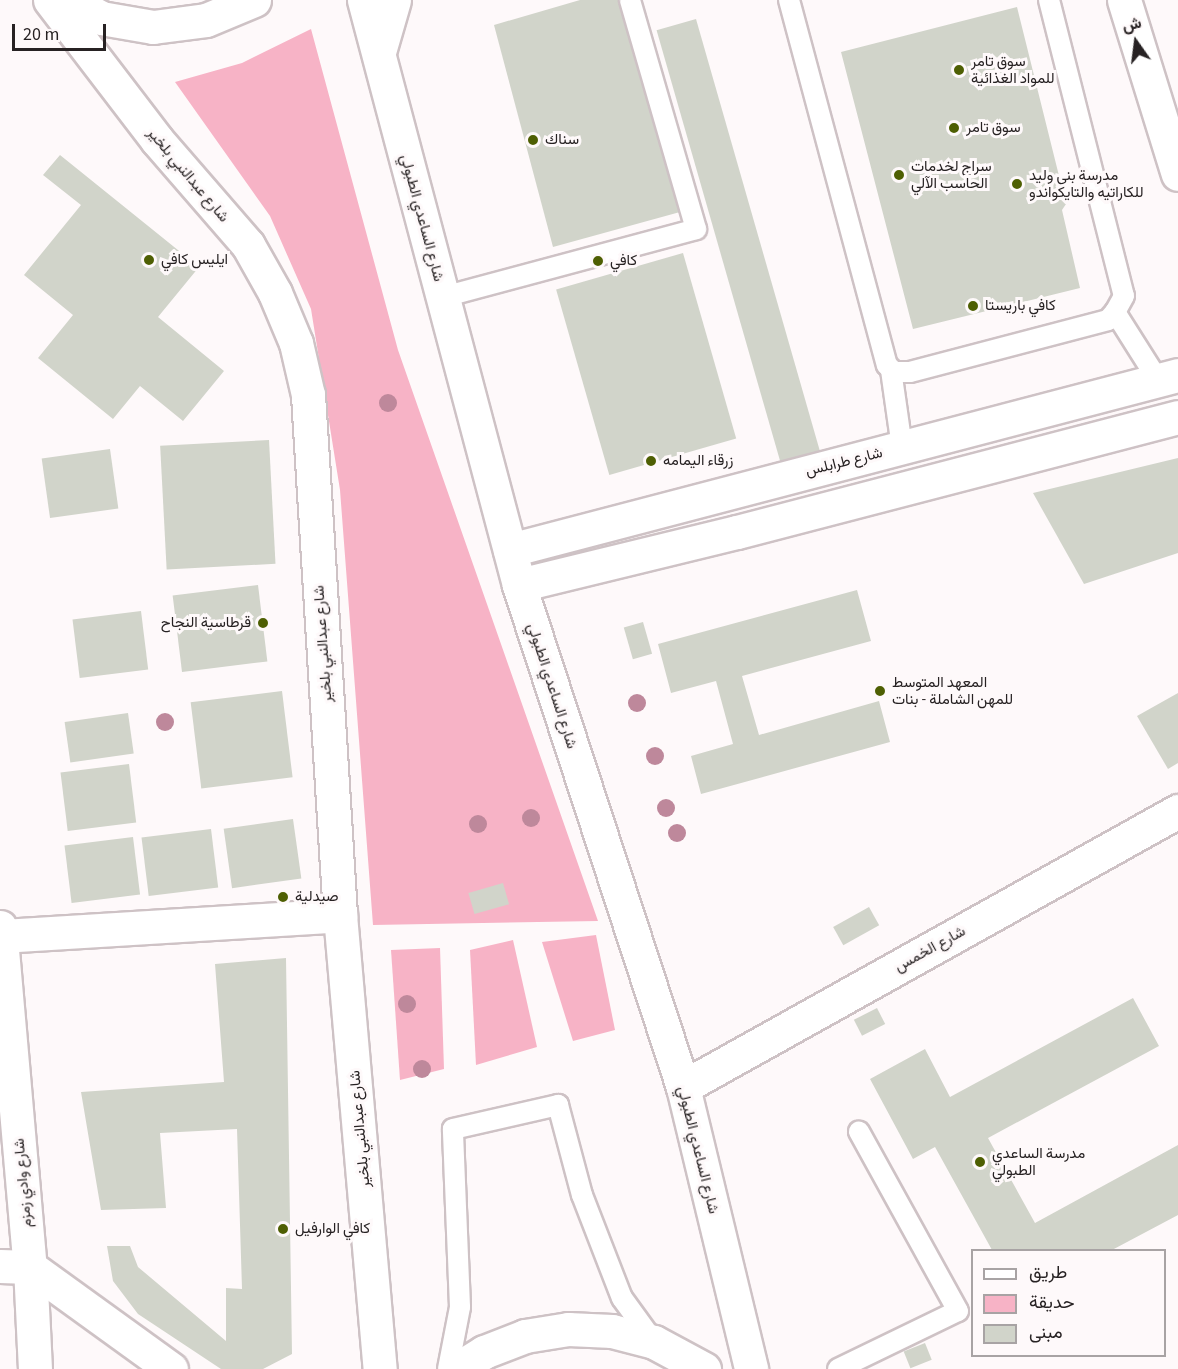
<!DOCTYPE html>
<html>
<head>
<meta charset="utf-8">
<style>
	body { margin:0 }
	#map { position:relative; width:1178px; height:1369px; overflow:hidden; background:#fef9fa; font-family:"Source Sans 3",Vazirmatn,sans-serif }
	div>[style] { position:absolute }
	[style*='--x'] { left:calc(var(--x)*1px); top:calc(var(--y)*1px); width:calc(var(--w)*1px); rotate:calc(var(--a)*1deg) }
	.green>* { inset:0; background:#f7b3c6 }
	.building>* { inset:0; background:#d1d4ca; transform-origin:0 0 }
	.roads { filter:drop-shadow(2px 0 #cec2c5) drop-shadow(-2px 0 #cec2c5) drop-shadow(0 2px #cec2c5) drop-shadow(0 -2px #cec2c5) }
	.lane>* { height:20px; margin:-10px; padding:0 10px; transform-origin:10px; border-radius:10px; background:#fff }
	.street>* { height:33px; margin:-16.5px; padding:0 16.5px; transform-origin:16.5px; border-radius:16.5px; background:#fff }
	.secondary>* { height:33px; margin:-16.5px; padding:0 16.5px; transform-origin:16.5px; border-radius:16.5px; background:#fff }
	.highway>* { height:33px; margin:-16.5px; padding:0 16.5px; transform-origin:16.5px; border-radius:16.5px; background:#fff }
	.trees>* { width:18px; height:18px; margin:-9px; border-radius:50%; background:#be889b }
	.dots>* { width:16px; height:16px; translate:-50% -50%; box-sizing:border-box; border:3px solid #fef9fa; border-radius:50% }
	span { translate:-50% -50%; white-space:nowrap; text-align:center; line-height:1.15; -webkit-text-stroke:6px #fef9fa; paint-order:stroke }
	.poi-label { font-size:15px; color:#272223 }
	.left { translate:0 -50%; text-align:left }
	.right { translate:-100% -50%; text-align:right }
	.street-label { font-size:15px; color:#272223 }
	.legend { position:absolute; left:971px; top:1249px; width:195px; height:108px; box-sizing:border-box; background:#fef9fa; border:2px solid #a8a3a4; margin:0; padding:8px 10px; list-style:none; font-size:18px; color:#272223 }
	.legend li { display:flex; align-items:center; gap:12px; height:30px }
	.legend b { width:30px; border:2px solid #a8a3a4 }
	.north { position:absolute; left:1106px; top:12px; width:60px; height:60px; -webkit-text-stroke:4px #fef9fa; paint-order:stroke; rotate:346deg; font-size:16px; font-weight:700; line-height:24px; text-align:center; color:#272223 }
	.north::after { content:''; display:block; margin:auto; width:21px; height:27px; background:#272223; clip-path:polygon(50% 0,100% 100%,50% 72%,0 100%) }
	.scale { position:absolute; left:12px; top:24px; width:94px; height:27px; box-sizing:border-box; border:3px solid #272223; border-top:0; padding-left:8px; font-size:18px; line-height:21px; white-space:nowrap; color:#272223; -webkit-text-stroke:4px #fef9fa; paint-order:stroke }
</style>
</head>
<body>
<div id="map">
	<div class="green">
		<i style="clip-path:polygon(311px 29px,398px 350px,598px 921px,373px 925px,340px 490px,311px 309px,270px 216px,175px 82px,242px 63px)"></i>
		<i style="clip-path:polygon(596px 935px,615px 1030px,573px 1041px,542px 942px)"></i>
		<i style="clip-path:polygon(513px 940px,537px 1047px,476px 1065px,470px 950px)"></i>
		<i style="clip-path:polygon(440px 948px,444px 1069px,400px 1080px,391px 950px)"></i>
	</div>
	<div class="building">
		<i style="clip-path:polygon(580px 0,622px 0,680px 212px,553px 247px,494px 25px)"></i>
		<i style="clip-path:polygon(1017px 7px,1066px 204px,1062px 210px,1080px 288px,913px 329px,841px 52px)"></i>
		<i style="left:696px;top:19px;width:452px;height:41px;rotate:74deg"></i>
		<i style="clip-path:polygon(60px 155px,199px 267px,158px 317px,224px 371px,183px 421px,140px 386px,113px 419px,38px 358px,73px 315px,24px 275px,81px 205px,43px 175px)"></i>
		<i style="left:683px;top:253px;width:193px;height:132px;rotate:74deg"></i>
		<i style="left:269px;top:440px;width:124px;height:109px;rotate:87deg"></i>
		<i style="left:110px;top:449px;width:60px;height:69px;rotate:82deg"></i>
		<i style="clip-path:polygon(1178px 458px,1178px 553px,1084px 584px,1033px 493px)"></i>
		<i style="left:258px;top:585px;width:77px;height:86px;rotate:83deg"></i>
		<i style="clip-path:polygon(857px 590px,871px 641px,742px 676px,759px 735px,879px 701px,890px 742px,701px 794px,691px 756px,733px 744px,716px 681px,671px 693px,658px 644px)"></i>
		<i style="left:141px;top:611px;width:59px;height:69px;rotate:83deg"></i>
		<i style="left:643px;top:622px;width:33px;height:20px;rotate:74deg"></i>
		<i style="left:282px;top:691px;width:87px;height:92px;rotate:83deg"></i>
		<i style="clip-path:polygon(1178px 693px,1178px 763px,1168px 769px,1137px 716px)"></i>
		<i style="left:128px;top:713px;width:41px;height:64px;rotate:82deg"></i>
		<i style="left:129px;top:764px;width:59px;height:69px;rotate:83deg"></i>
		<i style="left:293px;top:819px;width:60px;height:70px;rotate:82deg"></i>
		<i style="left:211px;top:829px;width:59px;height:70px;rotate:83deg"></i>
		<i style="left:133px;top:837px;width:58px;height:69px;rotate:83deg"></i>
		<i style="left:503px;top:883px;width:22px;height:36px;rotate:74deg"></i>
		<i style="left:869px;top:907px;width:21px;height:41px;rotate:61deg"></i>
		<i style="clip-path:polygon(286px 958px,292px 1354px,263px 1369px,221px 1369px,138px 1314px,113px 1281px,107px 1246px,130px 1246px,138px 1267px,226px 1341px,226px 1288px,242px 1289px,237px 1129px,160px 1133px,166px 1208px,101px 1210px,81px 1092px,224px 1082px,215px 964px)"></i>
		<i style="clip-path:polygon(1133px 998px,1159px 1046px,988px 1138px,1035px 1223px,1178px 1145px,1178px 1215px,1112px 1250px,992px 1250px,935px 1147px,913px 1159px,870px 1079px,925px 1049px,950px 1097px)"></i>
		<i style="left:877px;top:1008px;width:18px;height:26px;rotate:63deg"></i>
		<i style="left:925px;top:1343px;width:18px;height:23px;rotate:68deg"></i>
	</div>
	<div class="roads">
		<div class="lane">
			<i style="--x:789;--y:0;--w:378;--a:75"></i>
			<i style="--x:887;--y:365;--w:10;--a:45"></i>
			<i style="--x:894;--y:372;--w:16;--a:0"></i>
			<i style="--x:910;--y:372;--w:205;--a:-14.7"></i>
			<i style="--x:1108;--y:320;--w:11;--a:-49"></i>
			<i style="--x:1115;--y:312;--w:80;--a:57.7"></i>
			<i style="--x:1049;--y:0;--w:305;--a:75.8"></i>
			<i style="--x:1124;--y:296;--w:18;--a:119"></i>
			<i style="--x:443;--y:297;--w:262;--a:-15"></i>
			<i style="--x:696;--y:229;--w:238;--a:-106.1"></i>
			<i style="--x:891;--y:370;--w:78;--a:81.9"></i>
			<i style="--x:448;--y:1369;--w:63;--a:-79"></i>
			<i style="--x:460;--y:1307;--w:178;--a:-92.3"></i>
			<i style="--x:453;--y:1129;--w:108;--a:-12.9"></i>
			<i style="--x:558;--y:1105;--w:93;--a:75.1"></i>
			<i style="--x:582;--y:1195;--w:110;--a:68.8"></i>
			<i style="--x:622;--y:1298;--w:54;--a:54"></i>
			<i style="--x:838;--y:1369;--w:133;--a:-25.8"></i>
			<i style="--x:958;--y:1311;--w:205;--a:-118.9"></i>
		</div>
		<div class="street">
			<i style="--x:1;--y:936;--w:340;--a:-3.5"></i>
			<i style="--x:683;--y:1087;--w:567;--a:-29.14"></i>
			<i style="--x:0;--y:1266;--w:30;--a:2"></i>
			<i style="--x:30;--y:1267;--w:102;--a:87.2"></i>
		</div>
		<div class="secondary">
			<i style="--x:1124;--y:0;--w:182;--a:72.8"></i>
			<i style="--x:510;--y:550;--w:691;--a:-14.68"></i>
			<i style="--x:519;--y:585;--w:224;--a:-13.7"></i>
			<i style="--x:737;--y:532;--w:456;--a:-14.6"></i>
			<i style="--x:0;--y:927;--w:341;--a:85"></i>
			<i style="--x:30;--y:1267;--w:174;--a:35.9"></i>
		</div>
		<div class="highway">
			<i style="--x:50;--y:0;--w:176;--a:52.6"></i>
			<i style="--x:157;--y:140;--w:139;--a:49.1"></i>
			<i style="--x:248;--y:245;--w:55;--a:60.6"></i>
			<i style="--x:275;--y:293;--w:54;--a:67.2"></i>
			<i style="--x:296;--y:343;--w:53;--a:77"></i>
			<i style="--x:308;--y:395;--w:521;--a:86.48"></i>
			<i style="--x:340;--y:915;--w:456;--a:85"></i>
			<i style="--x:69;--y:0;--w:37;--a:29"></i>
			<i style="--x:101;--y:18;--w:53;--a:9.8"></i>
			<i style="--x:153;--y:27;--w:53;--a:-7.5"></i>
			<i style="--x:206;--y:20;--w:52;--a:-22.6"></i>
			<i style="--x:364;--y:0;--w:605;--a:75.16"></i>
			<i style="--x:519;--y:585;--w:528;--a:71.91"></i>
			<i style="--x:683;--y:1087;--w:290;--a:76.4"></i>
			<i style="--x:379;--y:52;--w:54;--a:-73.9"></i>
			<i style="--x:457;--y:1369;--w:32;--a:-32"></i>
			<i style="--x:484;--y:1352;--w:44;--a:-21.3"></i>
			<i style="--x:525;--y:1336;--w:44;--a:-9.2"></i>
			<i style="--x:568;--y:1329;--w:44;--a:2.6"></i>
			<i style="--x:612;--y:1331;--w:43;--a:14.7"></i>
			<i style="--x:654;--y:1342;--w:57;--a:28.4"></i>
		</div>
	</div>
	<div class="trees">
		<i style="left:388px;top:403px"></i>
		<i style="left:637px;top:703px"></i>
		<i style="left:165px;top:722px"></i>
		<i style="left:655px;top:756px"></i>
		<i style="left:666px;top:808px"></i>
		<i style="left:531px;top:818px"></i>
		<i style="left:478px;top:824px"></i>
		<i style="left:677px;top:833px"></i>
		<i style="left:407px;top:1004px"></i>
		<i style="left:422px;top:1069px"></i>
	</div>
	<div class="dots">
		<i style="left:959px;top:70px;background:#4e5f03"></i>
		<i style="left:954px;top:128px;background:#4e5f03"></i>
		<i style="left:533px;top:140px;background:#4e5f03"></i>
		<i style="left:899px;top:175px;background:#4e5f03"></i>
		<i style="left:1017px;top:184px;background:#4e5f03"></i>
		<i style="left:149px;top:260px;background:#4e5f03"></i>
		<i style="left:598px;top:261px;background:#4e5f03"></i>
		<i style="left:973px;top:306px;background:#4e5f03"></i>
		<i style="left:651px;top:461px;background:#4e5f03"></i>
		<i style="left:263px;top:623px;background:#4e5f03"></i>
		<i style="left:880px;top:691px;background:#4e5f03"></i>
		<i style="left:283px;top:897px;background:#4e5f03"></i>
		<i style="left:980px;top:1162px;background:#4e5f03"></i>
		<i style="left:283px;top:1229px;background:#4e5f03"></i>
	</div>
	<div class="poi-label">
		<span class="left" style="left:971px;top:70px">سوق تامر<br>للمواد الغذائية</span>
		<span class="left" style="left:966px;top:128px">سوق تامر</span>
		<span class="left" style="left:545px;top:140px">سناك</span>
		<span class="left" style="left:911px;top:175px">سراج لخدمات<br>الحاسب الآلي</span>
		<span class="left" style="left:1029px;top:184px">مدرسة بني وليد<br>للكاراتيه والتايكواندو</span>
		<span class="left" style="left:161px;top:260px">ايليس كافي</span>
		<span class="left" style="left:610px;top:261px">كافي</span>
		<span class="left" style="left:985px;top:306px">كافي باريستا</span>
		<span class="left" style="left:663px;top:461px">زرقاء اليمامه</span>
		<span class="right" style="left:251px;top:623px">قرطاسية النجاح</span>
		<span class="left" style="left:892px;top:691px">المعهد المتوسط<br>للمهن الشاملة - بنات</span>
		<span class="left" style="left:295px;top:897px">صيدلية</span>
		<span class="left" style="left:992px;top:1162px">مدرسة الساعدي<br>الطبولي</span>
		<span class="left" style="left:295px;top:1229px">كافي الوارفيل</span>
	</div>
	<div class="street-label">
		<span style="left:188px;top:175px;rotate:50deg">شارع عبدالنبي بلخير</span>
		<span style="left:422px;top:218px;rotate:75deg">شارع الساعدي الطبولي</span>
		<span style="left:844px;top:462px;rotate:-14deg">شارع طرابلس</span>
		<span style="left:323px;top:644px;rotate:-94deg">شارع عبدالنبي بلخير</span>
		<span style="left:552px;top:686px;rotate:72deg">شارع الساعدي الطبولي</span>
		<span style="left:930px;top:949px;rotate:-29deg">شارع الخمس</span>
		<span style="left:360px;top:1129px;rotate:-95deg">شارع عبدالنبي بلخير</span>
		<span style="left:698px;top:1150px;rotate:76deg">شارع الساعدي الطبولي</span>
		<span style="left:23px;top:1183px;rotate:-95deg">شارع وادي زمزم</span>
	</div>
	<ul class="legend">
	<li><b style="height:8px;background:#fff"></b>طريق</li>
	<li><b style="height:16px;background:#f7b3c6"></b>حديقة</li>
	<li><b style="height:16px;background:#d1d4ca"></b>مبنى</li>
	</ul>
	<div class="north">ش</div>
	<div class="scale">20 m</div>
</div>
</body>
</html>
